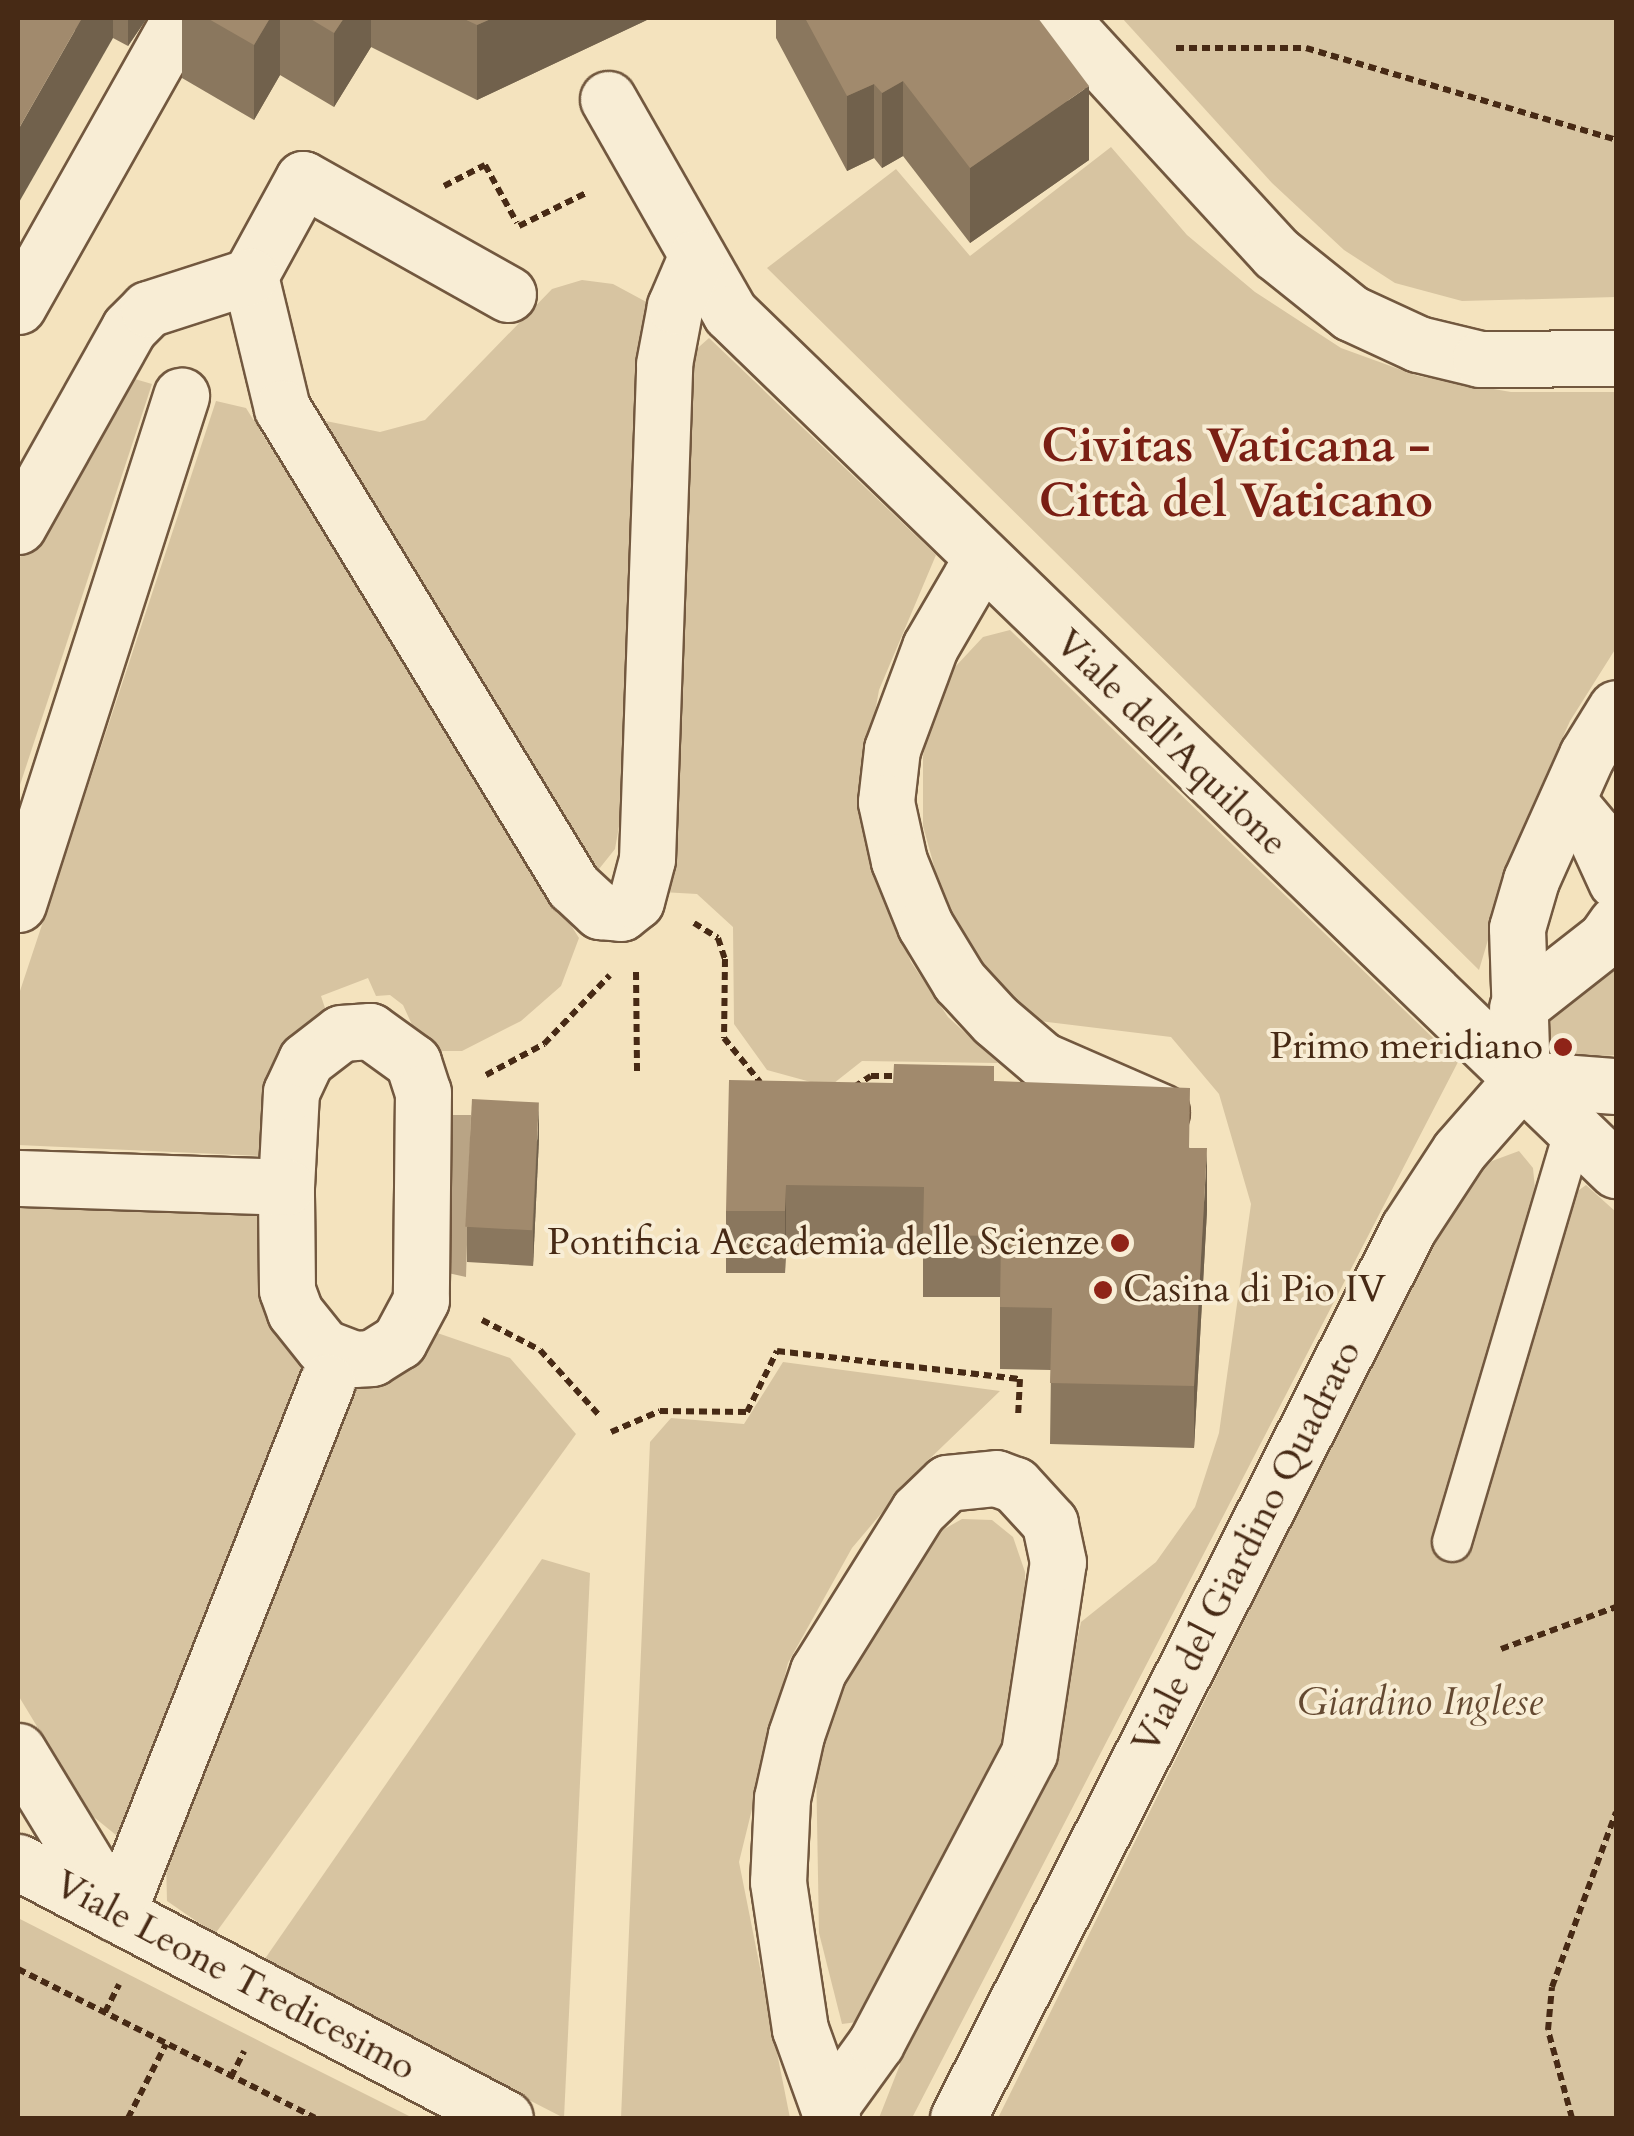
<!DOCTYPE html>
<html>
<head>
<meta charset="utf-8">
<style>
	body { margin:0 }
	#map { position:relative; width:1634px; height:2136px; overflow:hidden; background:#f4e3be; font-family:Cardo,serif }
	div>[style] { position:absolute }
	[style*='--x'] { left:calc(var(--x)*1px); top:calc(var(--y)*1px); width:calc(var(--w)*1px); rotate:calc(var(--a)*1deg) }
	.green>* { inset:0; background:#d7c4a1 }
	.water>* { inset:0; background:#b9a485 }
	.path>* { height:6px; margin-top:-3px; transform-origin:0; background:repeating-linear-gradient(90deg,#472a15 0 8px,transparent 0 13px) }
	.roads { filter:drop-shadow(2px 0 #72583f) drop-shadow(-2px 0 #72583f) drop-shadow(0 2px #72583f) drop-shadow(0 -2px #72583f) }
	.service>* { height:38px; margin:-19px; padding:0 19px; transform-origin:19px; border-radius:19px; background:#f8edd5 }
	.pedestrian>* { height:55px; margin:-27.5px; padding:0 27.5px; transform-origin:27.5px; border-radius:27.5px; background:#f8edd5 }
	.minor>* { height:55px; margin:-27.5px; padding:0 27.5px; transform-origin:27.5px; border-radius:27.5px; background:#f8edd5 }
	.wall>* { inset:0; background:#8a775e }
	.shaded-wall>* { inset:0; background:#71614c }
	.building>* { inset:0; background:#a18a6d; transform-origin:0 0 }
	.dots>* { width:28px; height:28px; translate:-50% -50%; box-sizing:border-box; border:5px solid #f8edd5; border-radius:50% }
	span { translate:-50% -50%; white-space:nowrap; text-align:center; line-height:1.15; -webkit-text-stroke:8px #f8edd5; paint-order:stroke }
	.street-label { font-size:38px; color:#472a15 }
	.poi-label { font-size:38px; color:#472a15 }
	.right { translate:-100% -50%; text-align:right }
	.left { translate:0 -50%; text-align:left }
	.park-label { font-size:38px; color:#644931; font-style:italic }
	.district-label { font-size:48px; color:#7a1f14; font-weight:700 }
	.frame { position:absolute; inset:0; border:20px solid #472a15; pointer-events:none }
</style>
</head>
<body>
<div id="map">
	<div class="green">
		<i style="clip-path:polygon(1122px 18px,1616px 18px,1616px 297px,1462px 301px,1395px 283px,1344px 250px,1272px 183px)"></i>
		<i style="clip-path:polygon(1111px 147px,1187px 235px,1255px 292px,1341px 348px,1418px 376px,1511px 392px,1616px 392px,1616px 648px,1570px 721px,1520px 833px,1479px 970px,767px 268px,896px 169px,970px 256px)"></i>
		<i style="clip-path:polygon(582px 280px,613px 284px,652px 305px,621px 815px,615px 849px,599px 869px,590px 869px,316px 419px,380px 432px,425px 420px,552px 289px)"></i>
		<i style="clip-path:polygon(709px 338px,936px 555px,879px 690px,858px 807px,875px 876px,911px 962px,948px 1017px,998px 1063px,862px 1061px,829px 1087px,767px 1070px,734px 1024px,733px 927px,697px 894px,662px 892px,691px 354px)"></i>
		<i style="clip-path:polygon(121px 375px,152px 384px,18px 791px,18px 561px)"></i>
		<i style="clip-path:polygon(216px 401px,246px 408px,579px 938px,561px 986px,521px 1021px,462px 1051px,424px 1051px,403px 1005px,390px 995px,376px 996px,368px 978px,321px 996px,329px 1020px,261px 1156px,18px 1145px,18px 997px)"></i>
		<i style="clip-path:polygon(1010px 630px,1458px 1062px,912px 2118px,879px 2118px,919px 2016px,1051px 1764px,1081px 1622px,1156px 1562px,1195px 1507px,1219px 1433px,1251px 1204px,1219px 1094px,1171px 1037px,1031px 1020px,979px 960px,942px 895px,923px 826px,923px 756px,936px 702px,955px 667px,983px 637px)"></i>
		<i style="clip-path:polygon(1616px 951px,1616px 1055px,1567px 1059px,1540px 1033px,1581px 974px)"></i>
		<i style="clip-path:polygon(1519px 1151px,1533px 1168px,1538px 1220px,1586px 1185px,1616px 1212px,1616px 2118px,998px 2118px,1428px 1250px,1462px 1188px,1492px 1161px)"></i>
		<i style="clip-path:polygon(18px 1200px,262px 1211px,311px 1349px,134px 1825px,116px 1835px,90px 1814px,18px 1695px)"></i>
		<i style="clip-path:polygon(417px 1326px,510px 1358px,576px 1434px,215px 1934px,167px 1901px,166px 1859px,356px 1380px)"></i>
		<i style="clip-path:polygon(783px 1362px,1000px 1391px,918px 1470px,852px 1548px,788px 1663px,739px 1862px,790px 2118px,621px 2118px,650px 1442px,671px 1418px,744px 1424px)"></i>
		<i style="clip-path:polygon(962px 1519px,992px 1520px,1013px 1537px,1025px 1572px,1025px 1615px,1002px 1742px,986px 1788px,857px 2022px,842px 2024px,819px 1933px,816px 1761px,844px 1674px,903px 1575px,939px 1532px)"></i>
		<i style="clip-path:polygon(542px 1559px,590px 1573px,564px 2118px,262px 1963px)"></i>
		<i style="clip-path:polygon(18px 1918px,269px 2046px,413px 2118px,18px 2118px)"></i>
	</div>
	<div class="water">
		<i style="clip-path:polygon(452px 1115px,471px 1115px,466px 1277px,439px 1271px,443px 1123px)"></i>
	</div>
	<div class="path">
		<i style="--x:1176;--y:48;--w:130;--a:0"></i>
		<i style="--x:1306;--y:48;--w:323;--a:16.5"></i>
		<i style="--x:444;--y:186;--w:46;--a:-27.1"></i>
		<i style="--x:485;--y:165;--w:66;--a:61.1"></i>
		<i style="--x:519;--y:226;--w:77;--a:-26.2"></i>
		<i style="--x:694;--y:923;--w:28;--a:32"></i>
		<i style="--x:718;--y:938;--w:22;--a:72"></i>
		<i style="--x:725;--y:959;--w:79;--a:90.7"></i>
		<i style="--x:724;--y:1038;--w:57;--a:50.7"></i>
		<i style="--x:636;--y:972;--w:101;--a:89.4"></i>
		<i style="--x:486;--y:1075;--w:66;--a:-28.1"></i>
		<i style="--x:544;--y:1044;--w:95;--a:-46.3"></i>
		<i style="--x:854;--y:1087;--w:20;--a:-33"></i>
		<i style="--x:871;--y:1076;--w:27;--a:0"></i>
		<i style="--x:482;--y:1320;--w:65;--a:27.3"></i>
		<i style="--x:540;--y:1350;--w:88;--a:47.8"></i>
		<i style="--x:611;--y:1432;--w:53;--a:-23.2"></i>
		<i style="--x:660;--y:1411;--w:87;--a:0.7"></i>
		<i style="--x:747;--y:1412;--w:68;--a:-63.8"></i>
		<i style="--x:777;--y:1351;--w:245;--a:6.6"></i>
		<i style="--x:1020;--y:1379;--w:39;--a:93"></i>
		<i style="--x:1501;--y:1649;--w:122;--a:-20.1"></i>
		<i style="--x:18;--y:1969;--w:332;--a:26.6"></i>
		<i style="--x:105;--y:2012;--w:31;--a:-63"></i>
		<i style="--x:231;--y:2077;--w:29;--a:-63"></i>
		<i style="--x:128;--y:2118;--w:83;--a:-62.8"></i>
		<i style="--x:1572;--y:2118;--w:91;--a:-105.3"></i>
		<i style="--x:1548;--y:2030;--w:43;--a:-84.7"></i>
		<i style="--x:1552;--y:1987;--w:186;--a:-69.9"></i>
	</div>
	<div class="roads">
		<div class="service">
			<i style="--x:1452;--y:1542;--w:430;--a:-73.5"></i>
		</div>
		<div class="pedestrian">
			<i style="--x:1570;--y:804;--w:38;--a:50"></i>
			<i style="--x:1594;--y:833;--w:53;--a:65.4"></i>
			<i style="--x:1517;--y:1008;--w:112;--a:-38.1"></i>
			<i style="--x:1605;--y:939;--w:19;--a:-55"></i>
		</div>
		<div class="minor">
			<i style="--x:1060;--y:18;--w:319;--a:47.4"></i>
			<i style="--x:1276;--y:253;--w:96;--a:38.7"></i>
			<i style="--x:1351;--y:313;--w:74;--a:24.8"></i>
			<i style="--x:1418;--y:344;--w:64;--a:13.6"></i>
			<i style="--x:1480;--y:359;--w:136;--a:-0.4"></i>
			<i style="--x:608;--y:99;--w:246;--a:60.3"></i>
			<i style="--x:730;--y:313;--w:1233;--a:44.05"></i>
			<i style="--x:508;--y:294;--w:235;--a:-150.7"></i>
			<i style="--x:303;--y:179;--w:111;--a:118.7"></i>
			<i style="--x:250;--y:276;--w:136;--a:76.4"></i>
			<i style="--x:282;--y:408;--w:560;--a:58.67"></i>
			<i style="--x:573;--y:886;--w:37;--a:43"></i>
			<i style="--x:600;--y:911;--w:21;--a:5"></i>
			<i style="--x:621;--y:913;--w:19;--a:-39"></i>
			<i style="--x:636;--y:901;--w:43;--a:-75.3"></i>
			<i style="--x:647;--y:859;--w:495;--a:-88"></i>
			<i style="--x:664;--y:364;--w:59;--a:-79.3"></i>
			<i style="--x:675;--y:306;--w:53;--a:-66.8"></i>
			<i style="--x:18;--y:306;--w:330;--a:-60.6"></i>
			<i style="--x:18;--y:526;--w:227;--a:-60.7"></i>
			<i style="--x:129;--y:328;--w:27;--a:-45"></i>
			<i style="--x:148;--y:309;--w:107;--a:-17.9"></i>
			<i style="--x:980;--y:561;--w:99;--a:120.2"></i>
			<i style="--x:930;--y:647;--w:109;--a:110.4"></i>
			<i style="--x:892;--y:749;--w:53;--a:96.5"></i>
			<i style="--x:886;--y:802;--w:60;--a:77.6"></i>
			<i style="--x:899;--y:861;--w:69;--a:67.9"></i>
			<i style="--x:925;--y:925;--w:66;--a:58.7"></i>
			<i style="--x:959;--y:981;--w:53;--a:47.3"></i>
			<i style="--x:995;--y:1020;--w:62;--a:40.4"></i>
			<i style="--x:1042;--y:1060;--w:130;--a:23.6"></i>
			<i style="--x:18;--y:904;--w:534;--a:-72.21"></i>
			<i style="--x:370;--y:1031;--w:53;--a:35.8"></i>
			<i style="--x:413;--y:1062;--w:32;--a:72"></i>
			<i style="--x:423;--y:1092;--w:208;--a:90.6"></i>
			<i style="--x:421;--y:1300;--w:47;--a:118.2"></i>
			<i style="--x:399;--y:1341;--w:32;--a:148"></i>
			<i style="--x:372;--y:1358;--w:18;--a:177"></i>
			<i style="--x:354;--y:1359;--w:33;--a:-159"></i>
			<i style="--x:323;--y:1347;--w:45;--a:-128.7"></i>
			<i style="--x:295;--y:1312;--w:23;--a:-110"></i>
			<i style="--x:287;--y:1290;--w:103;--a:-90.6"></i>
			<i style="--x:286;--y:1187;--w:95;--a:-87"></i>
			<i style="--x:291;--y:1092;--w:35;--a:-65"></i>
			<i style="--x:306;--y:1060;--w:44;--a:-37.6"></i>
			<i style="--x:341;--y:1033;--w:29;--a:-4"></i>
			<i style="--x:1522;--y:1079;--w:151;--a:-91.9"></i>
			<i style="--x:1517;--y:928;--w:50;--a:-73.7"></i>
			<i style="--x:1531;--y:880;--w:137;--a:-65.9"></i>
			<i style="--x:1587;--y:755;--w:55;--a:-58.3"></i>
			<i style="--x:1522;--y:1079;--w:94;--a:4.3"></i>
			<i style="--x:18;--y:1178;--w:268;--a:1.9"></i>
			<i style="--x:18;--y:1751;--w:191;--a:58.7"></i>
			<i style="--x:18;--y:1862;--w:550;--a:27.73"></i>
			<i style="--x:117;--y:1914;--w:572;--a:-68.46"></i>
			<i style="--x:829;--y:2108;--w:80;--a:-54.1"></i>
			<i style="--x:876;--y:2043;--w:328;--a:-62.2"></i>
			<i style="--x:1029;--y:1753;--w:193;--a:-81.4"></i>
			<i style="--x:1058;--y:1562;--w:40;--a:-102"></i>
			<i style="--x:1050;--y:1523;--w:52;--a:-132.6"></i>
			<i style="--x:1015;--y:1485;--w:20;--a:-160"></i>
			<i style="--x:996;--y:1478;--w:49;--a:174.2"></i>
			<i style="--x:947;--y:1483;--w:40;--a:136"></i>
			<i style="--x:918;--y:1511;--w:189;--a:122"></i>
			<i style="--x:818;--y:1671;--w:68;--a:109"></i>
			<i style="--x:796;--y:1735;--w:65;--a:102.5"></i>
			<i style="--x:782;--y:1798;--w:84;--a:92.7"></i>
			<i style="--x:778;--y:1882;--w:149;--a:81.5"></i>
			<i style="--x:800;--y:2029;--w:95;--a:70.2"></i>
			<i style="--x:958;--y:2118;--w:996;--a:-63.15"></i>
			<i style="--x:1408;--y:1229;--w:93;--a:-56.8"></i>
			<i style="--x:1459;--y:1151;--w:96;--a:-48.8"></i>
		</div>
	</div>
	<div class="wall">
		<i style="clip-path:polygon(18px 18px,147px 18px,128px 46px,113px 38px)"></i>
		<i style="clip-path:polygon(182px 18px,651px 18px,477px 100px,371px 47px,334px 107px,280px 75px,254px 120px,182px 78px)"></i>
		<i style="clip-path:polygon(776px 18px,1038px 18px,1089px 160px,970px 243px,903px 156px,882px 168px,874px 158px,847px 171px,776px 38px)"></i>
		<i style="clip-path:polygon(994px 1081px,1190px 1148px,1207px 1210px,1194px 1448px,1050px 1444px,1051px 1370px,1000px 1369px,1000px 1297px,923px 1297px,923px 1249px,786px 1246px,785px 1273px,726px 1273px,726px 1211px,893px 1083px)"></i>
		<i style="clip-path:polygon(539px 1138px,533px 1266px,467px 1262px,467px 1227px)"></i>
	</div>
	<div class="shaded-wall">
		<i style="clip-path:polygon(82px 18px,113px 18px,113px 38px,18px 204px,18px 130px)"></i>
		<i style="clip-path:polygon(128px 18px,147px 18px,128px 46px)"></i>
		<i style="clip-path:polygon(270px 18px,280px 18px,280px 75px,254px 120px,254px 45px)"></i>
		<i style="clip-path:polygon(344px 18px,371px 18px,371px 47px,334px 107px,334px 33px)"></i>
		<i style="clip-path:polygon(493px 18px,651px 18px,477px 100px,477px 25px)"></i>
		<i style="clip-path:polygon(903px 81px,903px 156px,882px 168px,882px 93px)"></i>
		<i style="clip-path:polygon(874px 84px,874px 158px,847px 171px,847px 96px)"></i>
		<i style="clip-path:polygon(1089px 86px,1089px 160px,970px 243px,970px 168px)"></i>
		<i style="clip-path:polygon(539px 1103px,539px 1138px,533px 1266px,533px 1230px)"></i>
		<i style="clip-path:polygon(1207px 1148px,1207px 1210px,1194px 1448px,1194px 1386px)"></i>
		<i style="clip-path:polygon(786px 1185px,786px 1246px,785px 1273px,785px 1211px)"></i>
	</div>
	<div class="building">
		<i style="clip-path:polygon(18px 18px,82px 18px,18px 130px)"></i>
		<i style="clip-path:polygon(207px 18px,270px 18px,254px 45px)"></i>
		<i style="clip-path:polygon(309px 18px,344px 18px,334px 33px)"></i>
		<i style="clip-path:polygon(462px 18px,493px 18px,477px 25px)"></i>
		<i style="clip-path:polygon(805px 18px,1038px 18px,1089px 86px,970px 168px,903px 81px,882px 93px,874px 84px,847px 96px)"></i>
		<i style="clip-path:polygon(894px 1064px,994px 1066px,994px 1081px,1190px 1088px,1189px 1148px,1207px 1148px,1194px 1386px,1050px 1383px,1052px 1308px,1000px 1307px,1001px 1236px,923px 1235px,924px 1187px,786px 1185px,785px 1211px,726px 1211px,729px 1080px,893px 1083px)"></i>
		<i style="left:472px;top:1099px;width:67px;height:128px;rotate:3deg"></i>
	</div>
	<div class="dots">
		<i style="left:1563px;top:1047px;background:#8f2418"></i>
		<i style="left:1120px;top:1243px;background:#8f2418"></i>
		<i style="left:1103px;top:1290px;background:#8f2418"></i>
	</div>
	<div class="street-label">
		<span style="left:1171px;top:743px;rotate:44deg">Viale dell'Aquilone</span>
		<span style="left:1247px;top:1547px;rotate:-63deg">Viale del Giardino Quadrato</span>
		<span style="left:235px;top:1976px;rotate:28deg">Viale Leone Tredicesimo</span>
	</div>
	<div class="poi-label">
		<span class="right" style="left:1543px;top:1047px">Primo meridiano</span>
		<span class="right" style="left:1100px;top:1243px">Pontificia Accademia delle Scienze</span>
		<span class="left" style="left:1123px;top:1290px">Casina di Pio IV</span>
	</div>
	<div class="park-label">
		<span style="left:1420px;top:1703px">Giardino Inglese</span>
	</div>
	<div class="district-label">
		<span style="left:1236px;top:473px">Civitas Vaticana -<br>Città del Vaticano</span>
	</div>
	<div class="frame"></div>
</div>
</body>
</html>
